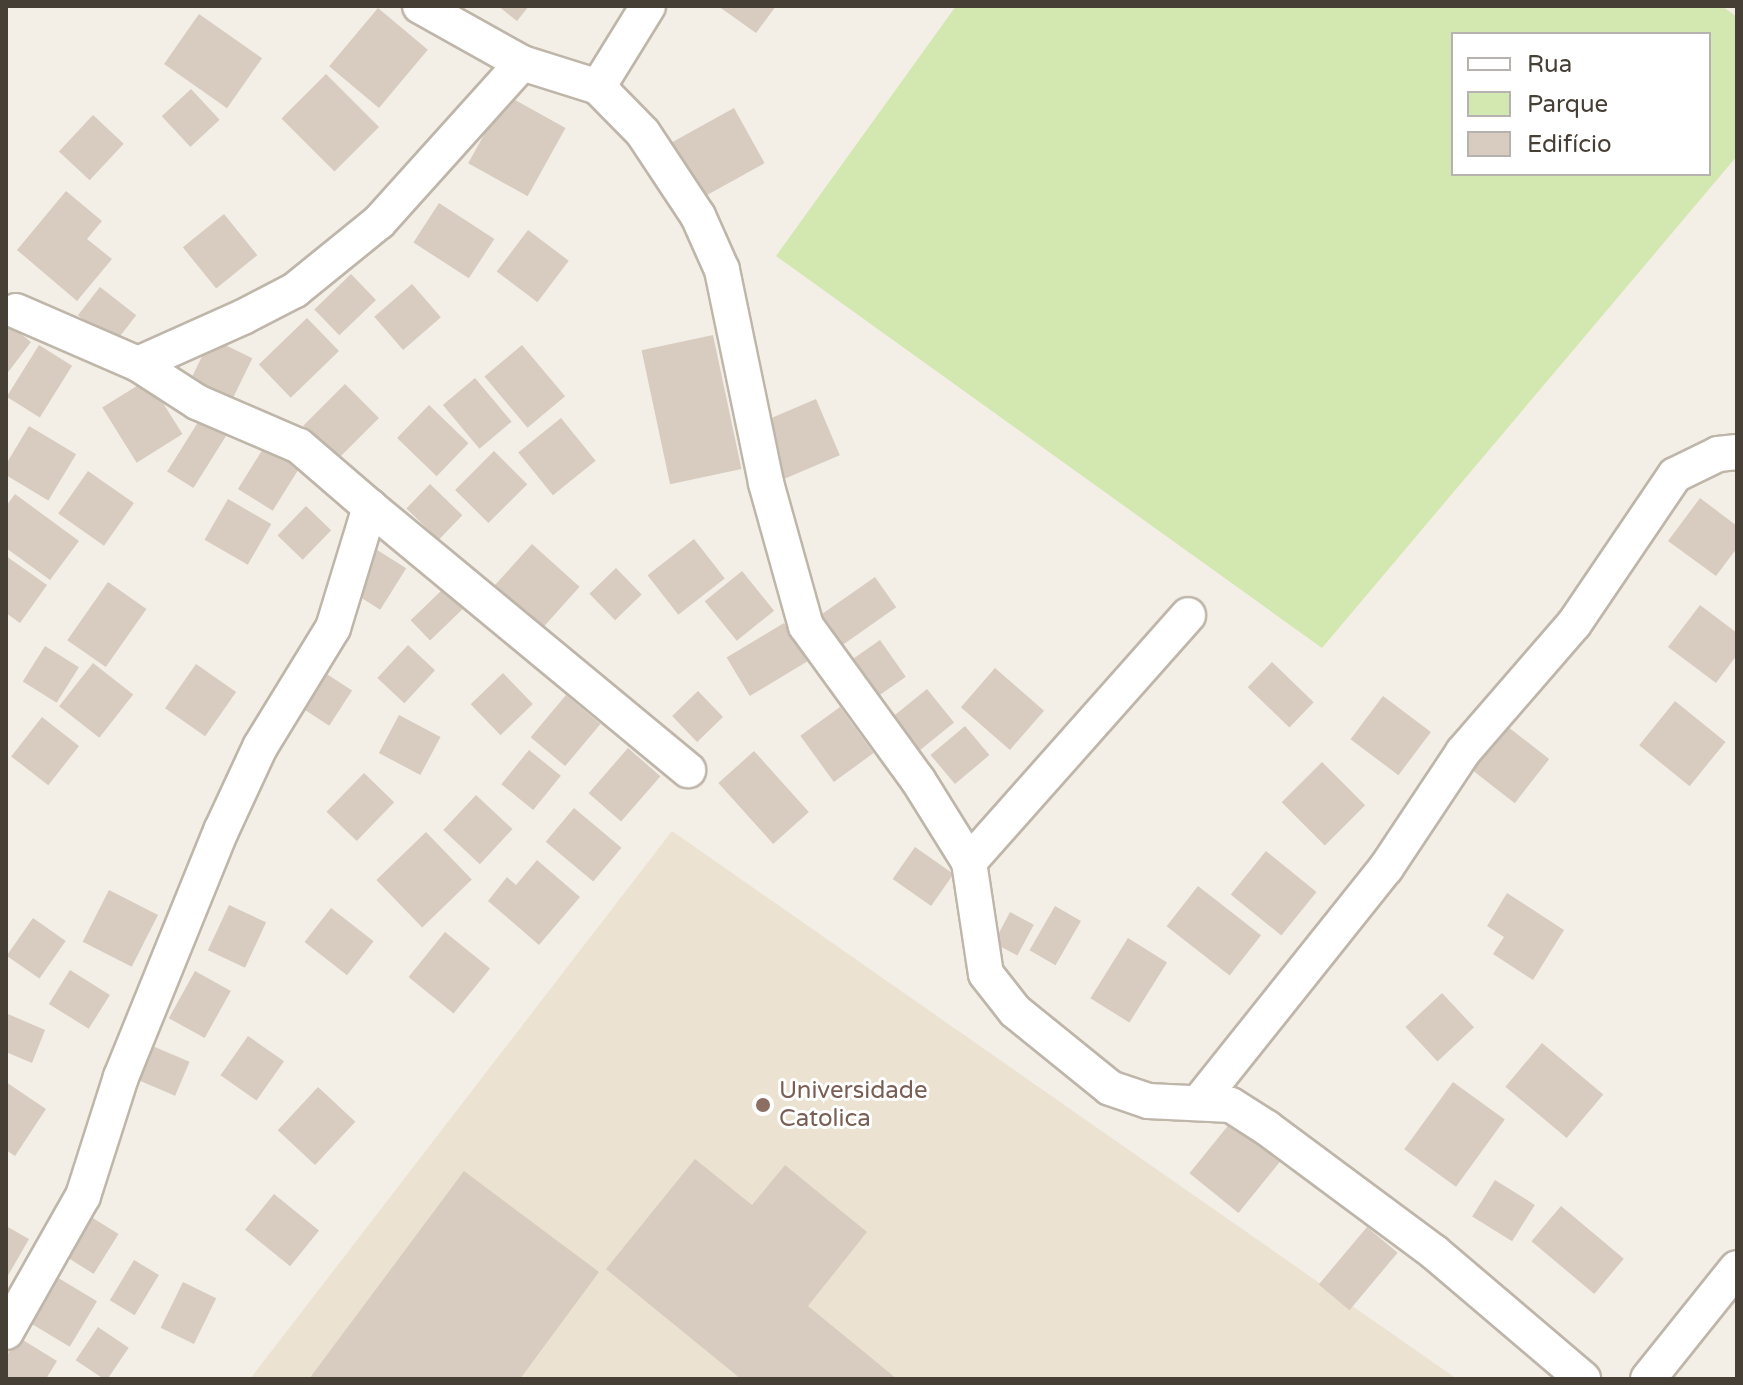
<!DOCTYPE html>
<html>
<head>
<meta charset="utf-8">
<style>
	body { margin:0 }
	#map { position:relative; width:1743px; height:1385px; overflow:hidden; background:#f3efe7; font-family:"Varela Round",sans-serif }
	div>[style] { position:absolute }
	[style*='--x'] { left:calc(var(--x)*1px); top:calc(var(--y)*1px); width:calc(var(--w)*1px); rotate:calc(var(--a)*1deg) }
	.education>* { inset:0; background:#ece2d1 }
	.green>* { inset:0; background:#d3e7b0 }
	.building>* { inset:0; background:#d8ccc0; transform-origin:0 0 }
	.roads { filter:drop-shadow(2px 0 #bfb6aa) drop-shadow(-2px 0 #bfb6aa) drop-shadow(0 2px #bfb6aa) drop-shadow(0 -2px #bfb6aa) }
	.minor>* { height:34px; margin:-17px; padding:0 17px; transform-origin:17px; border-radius:17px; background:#fff }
	.dots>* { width:22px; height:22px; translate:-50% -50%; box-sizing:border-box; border:4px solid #fff; border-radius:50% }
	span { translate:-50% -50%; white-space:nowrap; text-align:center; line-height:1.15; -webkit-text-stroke:6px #fff; paint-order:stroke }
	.education-label { font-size:24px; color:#785e54 }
	.left { translate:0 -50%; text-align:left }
	.frame { position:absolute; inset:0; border:8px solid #463f36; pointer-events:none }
	.legend { position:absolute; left:1451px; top:32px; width:260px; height:144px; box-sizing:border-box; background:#fff; border:2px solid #b5b2af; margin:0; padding:10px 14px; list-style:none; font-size:24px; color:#463f36 }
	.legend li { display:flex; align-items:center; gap:16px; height:40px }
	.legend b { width:40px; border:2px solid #b5b2af }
</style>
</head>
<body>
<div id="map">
	<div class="education">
		<i style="clip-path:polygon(672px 831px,1457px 1379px,250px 1379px)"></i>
	</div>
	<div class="green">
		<i style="clip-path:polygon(evenodd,956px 6px,1722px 6px,1737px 17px,1737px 156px,1322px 648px,776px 256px,956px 6px,1453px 34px,1709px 34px,1709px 174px,1453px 174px,1453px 34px)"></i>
	</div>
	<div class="building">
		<i style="clip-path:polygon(498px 6px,529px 6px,517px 21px)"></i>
		<i style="clip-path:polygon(718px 6px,776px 6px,756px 33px)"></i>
		<i style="left:378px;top:8px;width:65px;height:76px;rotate:40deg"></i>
		<i style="left:199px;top:14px;width:77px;height:61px;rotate:35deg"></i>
		<i style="left:326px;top:74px;width:75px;height:63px;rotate:45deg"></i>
		<i style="left:191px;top:89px;width:42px;height:40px;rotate:47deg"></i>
		<i style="left:506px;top:95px;width:68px;height:78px;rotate:29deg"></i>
		<i style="left:734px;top:108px;width:63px;height:79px;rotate:61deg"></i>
		<i style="left:93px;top:115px;width:42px;height:50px;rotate:43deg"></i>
		<i style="clip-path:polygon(66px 191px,102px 221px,87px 239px,112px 259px,77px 301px,17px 250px)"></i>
		<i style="left:439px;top:203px;width:66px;height:47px;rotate:33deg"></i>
		<i style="left:224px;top:214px;width:53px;height:53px;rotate:51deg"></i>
		<i style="left:528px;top:230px;width:51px;height:52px;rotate:37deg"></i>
		<i style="left:351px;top:274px;width:36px;height:51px;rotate:46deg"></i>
		<i style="left:412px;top:284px;width:44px;height:50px;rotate:49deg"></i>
		<i style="left:100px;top:287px;width:46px;height:36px;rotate:38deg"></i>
		<i style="left:307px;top:318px;width:46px;height:67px;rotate:46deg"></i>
		<i style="clip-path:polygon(6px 322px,31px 342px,6px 375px)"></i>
		<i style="left:713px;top:335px;width:137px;height:73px;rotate:78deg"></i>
		<i style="left:211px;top:338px;width:46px;height:54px;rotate:26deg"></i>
		<i style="left:39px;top:345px;width:39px;height:61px;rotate:32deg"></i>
		<i style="left:522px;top:345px;width:67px;height:49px;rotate:50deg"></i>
		<i style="left:475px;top:378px;width:57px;height:42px;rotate:50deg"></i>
		<i style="left:148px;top:379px;width:65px;height:54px;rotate:58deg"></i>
		<i style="left:345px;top:384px;width:48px;height:59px;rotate:45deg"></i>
		<i style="left:816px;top:399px;width:61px;height:62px;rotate:67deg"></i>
		<i style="left:429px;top:405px;width:55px;height:46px;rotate:44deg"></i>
		<i style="left:561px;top:418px;width:55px;height:55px;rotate:51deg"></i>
		<i style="left:200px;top:419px;width:31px;height:62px;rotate:32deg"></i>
		<i style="left:29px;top:426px;width:55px;height:54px;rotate:31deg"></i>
		<i style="left:266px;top:444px;width:41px;height:53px;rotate:32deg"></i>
		<i style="left:494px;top:451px;width:47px;height:55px;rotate:45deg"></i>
		<i style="left:88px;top:471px;width:56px;height:52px;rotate:35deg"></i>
		<i style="left:430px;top:484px;width:45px;height:34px;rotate:44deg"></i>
		<i style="clip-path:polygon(15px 494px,79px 541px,50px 580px,6px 548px,6px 506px)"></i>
		<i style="clip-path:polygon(1700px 498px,1737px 526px,1737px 548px,1716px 576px,1668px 541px)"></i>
		<i style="left:228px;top:499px;width:50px;height:47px;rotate:30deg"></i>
		<i style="left:306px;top:506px;width:35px;height:41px;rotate:44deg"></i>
		<i style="left:694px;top:539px;width:50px;height:59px;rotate:52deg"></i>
		<i style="left:532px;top:544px;width:64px;height:62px;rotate:42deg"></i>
		<i style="left:374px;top:548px;width:38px;height:49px;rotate:32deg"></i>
		<i style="clip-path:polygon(6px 556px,47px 585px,20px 623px,6px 613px)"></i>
		<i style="left:616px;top:568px;width:37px;height:37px;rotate:46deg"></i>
		<i style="left:742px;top:571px;width:51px;height:48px;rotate:51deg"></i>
		<i style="left:875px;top:577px;width:37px;height:66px;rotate:55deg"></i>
		<i style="left:108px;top:582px;width:47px;height:71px;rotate:35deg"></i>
		<i style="left:443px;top:589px;width:28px;height:45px;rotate:46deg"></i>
		<i style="clip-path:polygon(1700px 605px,1737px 633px,1737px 655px,1716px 683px,1668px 647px)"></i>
		<i style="left:784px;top:623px;width:45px;height:67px;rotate:59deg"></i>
		<i style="left:880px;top:640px;width:45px;height:44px;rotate:55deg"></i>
		<i style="left:408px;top:645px;width:37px;height:45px;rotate:43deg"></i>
		<i style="left:45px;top:646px;width:40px;height:42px;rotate:32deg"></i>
		<i style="left:1272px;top:662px;width:58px;height:35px;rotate:44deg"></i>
		<i style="left:93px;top:663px;width:51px;height:55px;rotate:38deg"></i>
		<i style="left:196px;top:664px;width:49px;height:54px;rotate:35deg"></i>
		<i style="left:316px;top:667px;width:43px;height:42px;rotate:33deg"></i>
		<i style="left:995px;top:668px;width:65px;height:52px;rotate:41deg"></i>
		<i style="left:503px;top:673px;width:43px;height:45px;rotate:46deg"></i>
		<i style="left:927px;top:689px;width:43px;height:50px;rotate:51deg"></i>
		<i style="left:698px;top:691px;width:36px;height:36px;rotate:46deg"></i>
		<i style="left:566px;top:695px;width:45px;height:55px;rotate:40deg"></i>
		<i style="left:1383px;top:696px;width:60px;height:54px;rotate:37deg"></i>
		<i style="left:1675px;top:701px;width:65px;height:57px;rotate:39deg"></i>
		<i style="left:840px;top:707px;width:57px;height:49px;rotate:54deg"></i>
		<i style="left:399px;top:715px;width:47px;height:43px;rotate:28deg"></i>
		<i style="left:42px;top:717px;width:47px;height:50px;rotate:38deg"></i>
		<i style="left:1498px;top:719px;width:65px;height:56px;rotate:38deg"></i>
		<i style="left:965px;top:726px;width:38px;height:45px;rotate:50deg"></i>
		<i style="left:628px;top:748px;width:43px;height:60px;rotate:41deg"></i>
		<i style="left:529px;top:750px;width:41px;height:44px;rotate:39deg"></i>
		<i style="left:754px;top:751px;width:82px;height:48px;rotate:48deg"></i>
		<i style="left:1322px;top:762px;width:61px;height:57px;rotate:45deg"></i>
		<i style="left:364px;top:773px;width:42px;height:54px;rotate:44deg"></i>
		<i style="left:476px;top:795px;width:50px;height:48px;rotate:43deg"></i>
		<i style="left:574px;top:808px;width:62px;height:44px;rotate:40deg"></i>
		<i style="left:426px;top:832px;width:66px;height:69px;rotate:46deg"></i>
		<i style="left:915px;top:847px;width:47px;height:39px;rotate:35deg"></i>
		<i style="left:1266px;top:851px;width:65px;height:56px;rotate:39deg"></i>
		<i style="clip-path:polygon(537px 860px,580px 897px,539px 945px,488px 901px,507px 877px,516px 885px)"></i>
		<i style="left:1198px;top:886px;width:80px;height:51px;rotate:38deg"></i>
		<i style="left:109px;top:890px;width:55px;height:58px;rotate:27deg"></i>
		<i style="clip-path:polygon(1507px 893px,1564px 930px,1533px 980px,1493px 954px,1504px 937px,1487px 926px)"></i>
		<i style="left:229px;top:905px;width:41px;height:50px;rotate:25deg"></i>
		<i style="left:1055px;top:906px;width:30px;height:51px;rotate:30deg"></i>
		<i style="left:331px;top:908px;width:54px;height:43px;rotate:38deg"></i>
		<i style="left:1010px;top:912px;width:27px;height:35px;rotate:28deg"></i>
		<i style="left:33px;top:918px;width:40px;height:46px;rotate:35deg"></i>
		<i style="left:445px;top:932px;width:58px;height:58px;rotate:39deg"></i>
		<i style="left:1128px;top:938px;width:46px;height:71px;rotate:32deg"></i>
		<i style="left:70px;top:970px;width:47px;height:40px;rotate:32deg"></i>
		<i style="left:195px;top:971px;width:41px;height:54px;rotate:29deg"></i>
		<i style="left:1442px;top:993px;width:47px;height:50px;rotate:47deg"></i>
		<i style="clip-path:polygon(8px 1014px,45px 1030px,32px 1063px,6px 1052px)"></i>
		<i style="left:248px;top:1036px;width:44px;height:48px;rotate:35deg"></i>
		<i style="left:1542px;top:1043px;width:80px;height:57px;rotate:40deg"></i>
		<i style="left:150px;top:1045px;width:43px;height:37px;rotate:23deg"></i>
		<i style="clip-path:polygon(6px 1082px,46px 1109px,15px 1156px,6px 1150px)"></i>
		<i style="left:1453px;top:1082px;width:64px;height:83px;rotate:36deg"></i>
		<i style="left:318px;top:1087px;width:51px;height:59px;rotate:43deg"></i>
		<i style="left:1231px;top:1122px;width:63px;height:66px;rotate:39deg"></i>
		<i style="clip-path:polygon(695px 1159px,752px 1205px,785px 1165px,867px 1232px,808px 1306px,897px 1379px,741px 1379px,606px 1269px)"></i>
		<i style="clip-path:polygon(464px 1171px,599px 1272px,520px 1379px,309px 1379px)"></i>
		<i style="left:1495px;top:1180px;width:47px;height:43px;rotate:32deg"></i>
		<i style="left:274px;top:1194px;width:58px;height:46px;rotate:39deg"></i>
		<i style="left:1561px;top:1206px;width:82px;height:46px;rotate:40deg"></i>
		<i style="left:88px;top:1215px;width:36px;height:47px;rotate:32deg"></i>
		<i style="clip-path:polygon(6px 1226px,29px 1239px,6px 1279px)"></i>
		<i style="left:1367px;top:1227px;width:40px;height:75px;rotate:40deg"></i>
		<i style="left:134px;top:1260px;width:29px;height:47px;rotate:31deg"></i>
		<i style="left:55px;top:1276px;width:49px;height:53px;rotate:31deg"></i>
		<i style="left:183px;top:1282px;width:37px;height:51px;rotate:26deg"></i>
		<i style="left:98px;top:1327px;width:37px;height:40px;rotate:34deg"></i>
		<i style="clip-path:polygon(18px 1337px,57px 1361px,46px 1379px,6px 1379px,6px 1357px)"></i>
	</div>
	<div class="roads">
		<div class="minor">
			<i style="--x:420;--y:6;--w:117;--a:29.2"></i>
			<i style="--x:598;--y:87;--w:64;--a:45.6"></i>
			<i style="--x:643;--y:133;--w:100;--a:56.5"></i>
			<i style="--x:698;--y:216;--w:59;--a:66"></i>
			<i style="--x:722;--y:270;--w:217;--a:78.3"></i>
			<i style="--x:766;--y:483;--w:148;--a:74.4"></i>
			<i style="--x:806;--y:626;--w:190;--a:54"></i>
			<i style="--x:918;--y:780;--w:97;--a:58.1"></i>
			<i style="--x:969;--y:862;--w:113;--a:81.4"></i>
			<i style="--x:986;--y:974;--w:47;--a:51.9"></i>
			<i style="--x:1015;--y:1011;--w:122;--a:39"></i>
			<i style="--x:1110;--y:1088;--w:40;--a:18.9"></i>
			<i style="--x:1148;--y:1101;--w:83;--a:2.8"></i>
			<i style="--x:1231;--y:1105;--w:43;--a:32.6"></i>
			<i style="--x:1267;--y:1128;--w:208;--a:36.6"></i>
			<i style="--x:1434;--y:1252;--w:196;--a:40.4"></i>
			<i style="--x:16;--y:311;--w:133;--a:23.5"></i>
			<i style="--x:138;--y:364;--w:115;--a:-24.1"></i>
			<i style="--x:243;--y:317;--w:59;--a:-27.4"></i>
			<i style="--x:295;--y:290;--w:108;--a:-39"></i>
			<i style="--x:379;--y:222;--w:214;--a:-48"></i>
			<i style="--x:522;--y:63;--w:80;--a:17.5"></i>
			<i style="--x:598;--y:87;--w:95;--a:-58.3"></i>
			<i style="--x:370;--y:507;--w:413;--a:39.6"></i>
			<i style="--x:969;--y:862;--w:330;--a:-48.4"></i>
			<i style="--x:1199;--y:1102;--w:300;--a:-51.4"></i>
			<i style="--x:1386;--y:868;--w:139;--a:-56.4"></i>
			<i style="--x:1463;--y:752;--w:169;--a:-49.1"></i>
			<i style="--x:1574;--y:624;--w:180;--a:-55.9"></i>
			<i style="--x:1675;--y:475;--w:48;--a:-26"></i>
			<i style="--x:1718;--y:454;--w:19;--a:-6"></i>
			<i style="--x:6;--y:1332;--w:156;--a:-60.5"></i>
			<i style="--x:83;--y:1196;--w:125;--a:-72.3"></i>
			<i style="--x:121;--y:1077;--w:266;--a:-67.9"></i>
			<i style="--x:221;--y:831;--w:93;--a:-65.1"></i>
			<i style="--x:260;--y:747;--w:140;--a:-58.5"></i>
			<i style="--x:333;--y:628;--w:127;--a:-73"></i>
			<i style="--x:370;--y:507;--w:94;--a:-139.3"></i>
			<i style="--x:299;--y:446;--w:111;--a:-156.7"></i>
			<i style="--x:197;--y:402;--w:70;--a:-147.2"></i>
			<i style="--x:1648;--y:1379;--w:142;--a:-51.3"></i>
		</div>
	</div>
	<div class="dots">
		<i style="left:763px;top:1105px;background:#8d6e63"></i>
	</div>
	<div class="education-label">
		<span class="left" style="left:779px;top:1105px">Universidade<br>Catolica</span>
	</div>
	<div class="frame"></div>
	<ul class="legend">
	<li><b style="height:10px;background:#fff"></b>Rua</li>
	<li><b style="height:22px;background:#d3e7b0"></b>Parque</li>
	<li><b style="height:22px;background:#d8ccc0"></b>Edifício</li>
	</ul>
</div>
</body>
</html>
